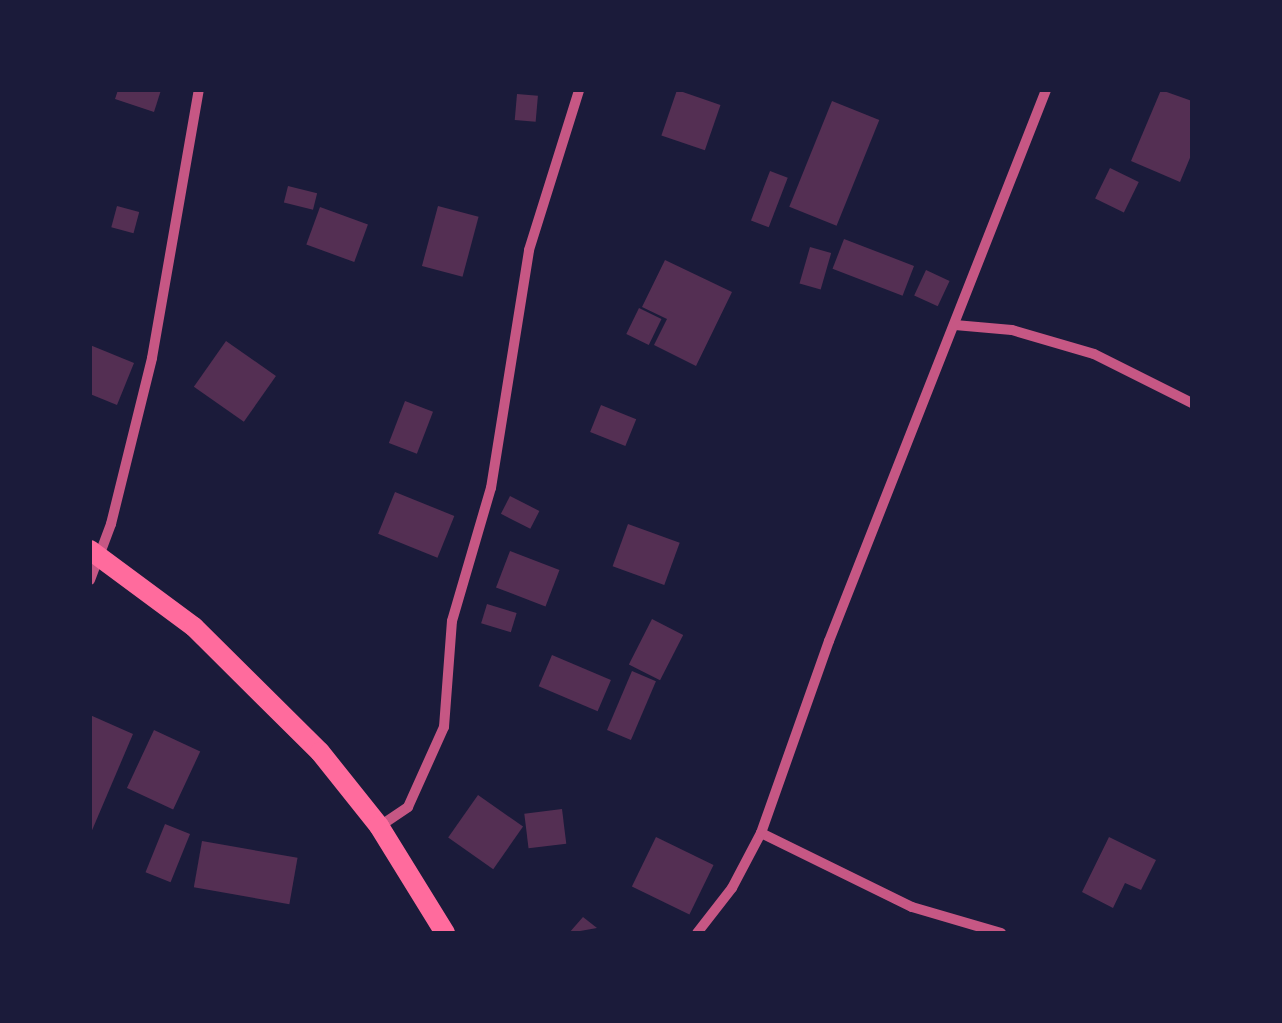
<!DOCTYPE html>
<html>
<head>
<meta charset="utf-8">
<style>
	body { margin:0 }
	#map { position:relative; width:1282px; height:1023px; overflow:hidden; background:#1b1b3a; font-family:Raleway,sans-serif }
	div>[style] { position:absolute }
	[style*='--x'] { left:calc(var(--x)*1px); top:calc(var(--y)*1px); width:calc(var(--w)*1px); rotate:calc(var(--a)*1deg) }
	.building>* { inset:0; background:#542f53; transform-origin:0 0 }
	.minor>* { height:10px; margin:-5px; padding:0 5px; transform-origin:5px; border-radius:5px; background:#c65784 }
	.secondary>* { height:20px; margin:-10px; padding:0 10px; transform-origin:10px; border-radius:10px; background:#ff6b9d }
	span { translate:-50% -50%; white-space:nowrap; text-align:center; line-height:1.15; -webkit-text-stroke:8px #1b1b3a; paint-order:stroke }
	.frame { position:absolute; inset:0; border:92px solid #1b1b3a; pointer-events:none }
</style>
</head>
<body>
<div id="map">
	<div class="building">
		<i style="clip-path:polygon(118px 90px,161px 90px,154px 112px,115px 99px)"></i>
		<i style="left:677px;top:90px;width:46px;height:48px;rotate:19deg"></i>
		<i style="clip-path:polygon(1161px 90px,1192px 101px,1192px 153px,1180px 182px,1131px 161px)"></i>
		<i style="left:517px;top:94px;width:21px;height:26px;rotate:5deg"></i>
		<i style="left:832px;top:101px;width:51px;height:114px;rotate:22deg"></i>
		<i style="left:1110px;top:168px;width:32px;height:34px;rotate:26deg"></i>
		<i style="left:770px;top:171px;width:19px;height:53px;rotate:21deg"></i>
		<i style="left:288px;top:186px;width:30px;height:17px;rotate:14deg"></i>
		<i style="left:117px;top:206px;width:23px;height:22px;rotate:15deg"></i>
		<i style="left:438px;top:206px;width:42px;height:62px;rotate:15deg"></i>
		<i style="left:320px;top:207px;width:51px;height:40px;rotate:20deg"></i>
		<i style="left:844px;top:239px;width:75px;height:32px;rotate:21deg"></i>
		<i style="left:810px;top:247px;width:22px;height:38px;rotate:16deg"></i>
		<i style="clip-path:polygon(665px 260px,732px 292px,696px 366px,654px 345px,667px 319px,642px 307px)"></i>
		<i style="left:926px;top:270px;width:26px;height:28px;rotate:25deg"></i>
		<i style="left:639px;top:308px;width:25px;height:29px;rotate:26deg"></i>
		<i style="left:226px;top:341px;width:61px;height:56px;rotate:35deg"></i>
		<i style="clip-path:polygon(90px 345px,134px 363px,117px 405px,90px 394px)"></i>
		<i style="left:405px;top:401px;width:30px;height:45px;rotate:21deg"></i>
		<i style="left:601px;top:405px;width:38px;height:29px;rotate:22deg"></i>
		<i style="left:395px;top:492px;width:64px;height:45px;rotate:22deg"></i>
		<i style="left:510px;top:496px;width:33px;height:20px;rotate:27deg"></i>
		<i style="left:628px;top:524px;width:55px;height:45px;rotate:20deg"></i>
		<i style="left:510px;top:551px;width:53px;height:39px;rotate:21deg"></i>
		<i style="left:487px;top:604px;width:31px;height:20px;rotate:17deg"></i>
		<i style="left:652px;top:619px;width:35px;height:51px;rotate:27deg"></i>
		<i style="left:552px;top:655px;width:64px;height:34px;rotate:23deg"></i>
		<i style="left:632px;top:671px;width:26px;height:64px;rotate:23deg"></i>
		<i style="clip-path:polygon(90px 715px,133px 734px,90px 835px)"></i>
		<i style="left:154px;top:730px;width:51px;height:64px;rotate:25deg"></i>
		<i style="left:478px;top:795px;width:55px;height:52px;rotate:35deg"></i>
		<i style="left:562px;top:809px;width:35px;height:38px;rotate:83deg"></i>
		<i style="left:165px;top:824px;width:27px;height:52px;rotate:22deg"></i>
		<i style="left:656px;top:837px;width:64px;height:55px;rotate:26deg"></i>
		<i style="clip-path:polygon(1109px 837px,1156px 860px,1141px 890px,1125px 883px,1113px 908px,1082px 892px)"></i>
		<i style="left:202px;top:841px;width:97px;height:47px;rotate:10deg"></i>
		<i style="clip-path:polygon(583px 917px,597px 928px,569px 933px)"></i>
	</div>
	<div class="minor">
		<i style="--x:955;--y:325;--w:57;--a:5"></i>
		<i style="--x:1012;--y:330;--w:85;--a:16.3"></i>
		<i style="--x:1094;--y:354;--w:110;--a:26.6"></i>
		<i style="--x:90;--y:580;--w:60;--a:-69.4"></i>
		<i style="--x:111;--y:524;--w:171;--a:-76.1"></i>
		<i style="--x:152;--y:358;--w:272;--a:-80.1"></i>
		<i style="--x:380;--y:826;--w:34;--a:-34"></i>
		<i style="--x:408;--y:807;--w:88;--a:-65.8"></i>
		<i style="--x:444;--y:727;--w:106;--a:-85.7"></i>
		<i style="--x:452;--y:621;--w:139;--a:-73.7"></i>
		<i style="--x:491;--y:488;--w:241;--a:-80.9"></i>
		<i style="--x:529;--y:250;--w:168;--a:-72.6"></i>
		<i style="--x:761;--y:833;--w:168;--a:26.1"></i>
		<i style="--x:912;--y:907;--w:93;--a:16.3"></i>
		<i style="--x:697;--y:933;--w:57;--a:-52.1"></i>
		<i style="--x:732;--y:888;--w:62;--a:-62.2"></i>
		<i style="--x:761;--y:833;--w:204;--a:-70.5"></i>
		<i style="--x:829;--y:641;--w:592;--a:-68.5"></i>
	</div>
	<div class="secondary">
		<i style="--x:90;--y:550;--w:129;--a:36.5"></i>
		<i style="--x:194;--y:627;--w:177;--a:44.8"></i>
		<i style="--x:320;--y:752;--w:95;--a:51.4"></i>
		<i style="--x:379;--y:826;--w:126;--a:58.3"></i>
	</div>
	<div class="frame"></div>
</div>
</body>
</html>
